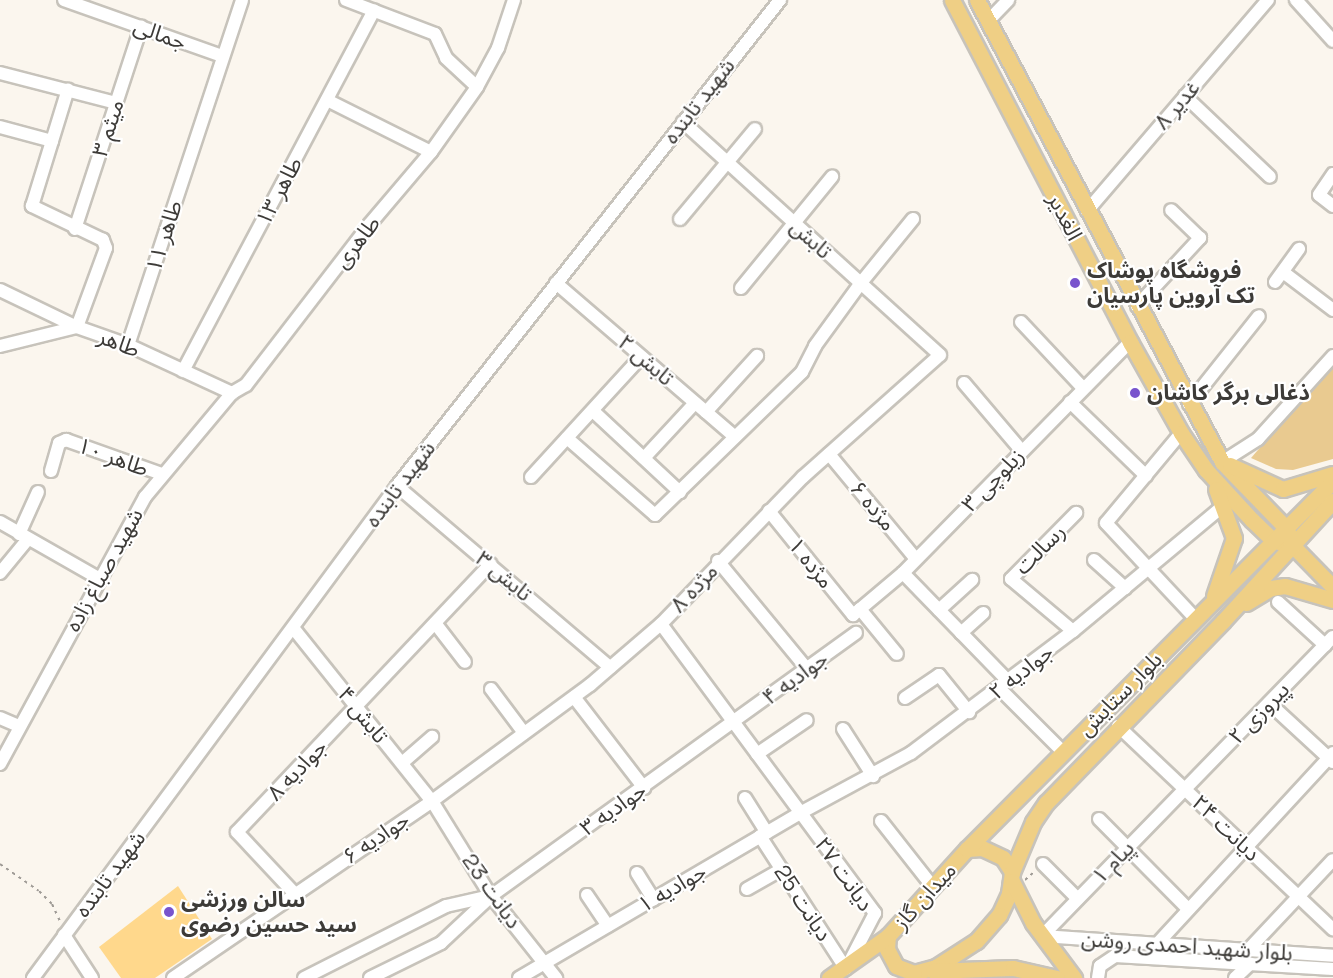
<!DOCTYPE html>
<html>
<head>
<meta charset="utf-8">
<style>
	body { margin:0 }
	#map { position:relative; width:1333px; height:978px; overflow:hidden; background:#fbf6ee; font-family:"Space Grotesk","Noto Sans Arabic",sans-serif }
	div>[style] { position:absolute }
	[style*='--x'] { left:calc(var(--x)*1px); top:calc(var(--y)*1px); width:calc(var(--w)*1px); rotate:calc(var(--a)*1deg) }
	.green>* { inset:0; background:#e9ca90 }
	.building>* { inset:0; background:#ffd88c }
	.path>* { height:2px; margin-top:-1px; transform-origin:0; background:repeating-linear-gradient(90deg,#9e9a95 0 3px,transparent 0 7.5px) }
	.roads { filter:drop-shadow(2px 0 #c7c3bb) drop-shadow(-2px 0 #c7c3bb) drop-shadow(0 2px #c7c3bb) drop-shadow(0 -2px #c7c3bb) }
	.minor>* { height:12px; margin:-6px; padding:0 6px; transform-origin:6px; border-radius:6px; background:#fff }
	.major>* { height:15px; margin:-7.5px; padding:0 7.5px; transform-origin:7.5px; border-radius:7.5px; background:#efcf85 }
	.dots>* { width:16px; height:16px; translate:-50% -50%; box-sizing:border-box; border:3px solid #fff; border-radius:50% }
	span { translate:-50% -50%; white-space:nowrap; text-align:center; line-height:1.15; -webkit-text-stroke:4.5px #fff; paint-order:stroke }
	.street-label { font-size:22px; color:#3d3b38 }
	.poi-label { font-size:22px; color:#3d3b38; font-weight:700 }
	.left { translate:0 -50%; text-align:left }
</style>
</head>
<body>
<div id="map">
	<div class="green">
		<i style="clip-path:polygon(1333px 363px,1333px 459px,1293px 470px,1276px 469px,1251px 458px)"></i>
	</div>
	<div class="building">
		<i style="clip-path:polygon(178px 886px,212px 939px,155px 978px,121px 978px,99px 947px)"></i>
	</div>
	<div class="path">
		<i style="--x:0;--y:864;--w:47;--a:34.7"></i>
		<i style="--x:39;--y:891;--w:18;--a:45"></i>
		<i style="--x:52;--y:904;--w:19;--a:65"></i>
		<i style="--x:1025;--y:880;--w:12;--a:-42"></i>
	</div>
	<div class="roads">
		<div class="minor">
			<i style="--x:64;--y:0;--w:168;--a:19.5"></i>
			<i style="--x:346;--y:0;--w:95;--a:20.9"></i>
			<i style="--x:435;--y:34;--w:26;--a:65"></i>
			<i style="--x:446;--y:58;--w:42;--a:43.1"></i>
			<i style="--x:1296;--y:0;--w:55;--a:47.9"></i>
			<i style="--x:988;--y:21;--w:29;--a:-46"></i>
			<i style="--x:0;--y:73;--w:120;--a:14.5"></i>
			<i style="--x:1185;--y:96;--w:117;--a:43.6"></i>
			<i style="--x:327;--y:100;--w:116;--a:26.6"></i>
			<i style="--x:0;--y:127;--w:54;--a:15.1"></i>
			<i style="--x:1333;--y:174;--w:25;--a:124"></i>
			<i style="--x:1319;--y:195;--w:18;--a:38"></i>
			<i style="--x:1087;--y:211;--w:278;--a:-49.4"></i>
			<i style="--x:680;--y:219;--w:117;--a:-50.2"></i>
			<i style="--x:75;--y:229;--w:213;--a:-71.9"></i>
			<i style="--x:1283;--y:272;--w:63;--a:37.2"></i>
			<i style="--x:1275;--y:282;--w:41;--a:-54"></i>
			<i style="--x:556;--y:283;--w:236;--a:40.7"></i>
			<i style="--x:741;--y:288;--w:144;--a:-50.7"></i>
			<i style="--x:0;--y:290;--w:85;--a:25.7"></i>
			<i style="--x:77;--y:327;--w:84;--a:-69.8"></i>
			<i style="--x:106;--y:248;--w:9;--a:-111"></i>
			<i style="--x:103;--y:240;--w:79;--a:-154.4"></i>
			<i style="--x:32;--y:206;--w:122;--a:-72.9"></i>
			<i style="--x:1137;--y:306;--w:93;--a:-47.2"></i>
			<i style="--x:1200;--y:238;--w:40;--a:-136"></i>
			<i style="--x:1021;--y:322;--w:91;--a:46.8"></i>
			<i style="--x:128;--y:345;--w:363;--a:-71.7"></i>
			<i style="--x:0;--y:346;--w:79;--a:-13.9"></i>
			<i style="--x:77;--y:327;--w:54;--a:19.4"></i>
			<i style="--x:128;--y:345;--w:115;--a:24.8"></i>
			<i style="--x:183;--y:371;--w:408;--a:-62.1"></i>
			<i style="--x:964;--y:383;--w:88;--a:49.6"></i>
			<i style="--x:1070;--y:402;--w:106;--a:44.2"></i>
			<i style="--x:1189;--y:404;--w:112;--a:-51.5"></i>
			<i style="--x:593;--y:411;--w:119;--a:43"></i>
			<i style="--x:706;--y:412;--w:76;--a:-47.7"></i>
			<i style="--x:1181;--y:433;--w:117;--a:129.8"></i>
			<i style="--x:1106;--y:523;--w:130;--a:46.9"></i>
			<i style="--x:567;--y:438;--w:117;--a:41.2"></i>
			<i style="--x:655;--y:515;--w:205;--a:-44.2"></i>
			<i style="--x:802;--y:372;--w:29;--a:-63"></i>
			<i style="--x:815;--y:346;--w:77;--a:-54"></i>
			<i style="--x:860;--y:284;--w:84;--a:-50.8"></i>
			<i style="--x:829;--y:454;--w:136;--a:50.4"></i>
			<i style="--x:644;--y:458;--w:75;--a:-47.2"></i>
			<i style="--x:1222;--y:462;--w:43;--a:-32.6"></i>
			<i style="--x:1258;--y:439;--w:112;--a:-47.9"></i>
			<i style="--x:51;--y:471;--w:29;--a:-74"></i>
			<i style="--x:59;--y:443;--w:8;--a:-23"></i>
			<i style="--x:66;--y:440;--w:102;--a:19.5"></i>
			<i style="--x:531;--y:477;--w:163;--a:-47.5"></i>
			<i style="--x:397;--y:486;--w:280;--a:40.4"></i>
			<i style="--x:769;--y:511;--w:134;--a:51.1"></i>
			<i style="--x:853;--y:615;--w:65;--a:-40"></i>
			<i style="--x:903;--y:573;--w:324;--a:-45.5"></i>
			<i style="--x:0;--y:522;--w:113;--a:29.7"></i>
			<i style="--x:19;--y:534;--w:46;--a:-65.7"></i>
			<i style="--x:1094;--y:560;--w:42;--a:42.1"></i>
			<i style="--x:718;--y:561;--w:140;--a:50.5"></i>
			<i style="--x:0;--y:573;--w:44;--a:-50.5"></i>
			<i style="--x:903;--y:573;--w:151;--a:45.8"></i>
			<i style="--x:1278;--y:602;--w:64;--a:42.5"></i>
			<i style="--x:860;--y:609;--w:58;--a:50.6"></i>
			<i style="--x:939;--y:610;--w:45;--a:-42.3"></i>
			<i style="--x:435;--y:623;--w:49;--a:52.4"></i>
			<i style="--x:661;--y:624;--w:360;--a:53.5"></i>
			<i style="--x:875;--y:913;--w:56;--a:117.5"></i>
			<i style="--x:294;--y:629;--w:221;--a:51.3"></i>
			<i style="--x:432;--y:801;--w:112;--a:58.2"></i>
			<i style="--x:491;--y:896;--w:105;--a:51.6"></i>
			<i style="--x:1073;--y:631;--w:81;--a:-140"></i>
			<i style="--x:1011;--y:579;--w:93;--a:-45.4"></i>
			<i style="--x:961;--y:633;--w:30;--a:-42"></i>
			<i style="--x:999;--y:688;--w:91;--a:45"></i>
			<i style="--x:491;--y:689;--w:55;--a:53.1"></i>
			<i style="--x:574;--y:697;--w:115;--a:52.4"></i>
			<i style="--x:905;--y:698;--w:41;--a:-34.1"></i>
			<i style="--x:939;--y:675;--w:48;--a:51"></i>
			<i style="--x:1269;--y:703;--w:87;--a:42.7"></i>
			<i style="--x:0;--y:718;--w:21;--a:23"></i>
			<i style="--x:1118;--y:726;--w:296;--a:43.4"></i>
			<i style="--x:843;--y:729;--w:56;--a:57.4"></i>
			<i style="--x:757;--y:754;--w:60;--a:-34.2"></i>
			<i style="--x:402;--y:763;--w:40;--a:-41"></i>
			<i style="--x:0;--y:764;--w:304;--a:-61.5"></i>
			<i style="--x:145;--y:497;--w:136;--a:-50.1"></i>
			<i style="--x:232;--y:393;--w:16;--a:-30"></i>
			<i style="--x:246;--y:385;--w:202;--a:-52.4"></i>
			<i style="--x:369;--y:225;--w:96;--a:-49.7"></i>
			<i style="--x:431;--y:152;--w:80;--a:-54.7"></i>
			<i style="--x:477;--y:87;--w:44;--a:-61.7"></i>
			<i style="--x:498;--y:48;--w:51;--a:-71.6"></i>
			<i style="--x:745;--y:798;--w:41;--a:57.8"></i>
			<i style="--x:1099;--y:819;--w:127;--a:45.3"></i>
			<i style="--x:881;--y:821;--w:84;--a:51.8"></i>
			<i style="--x:760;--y:836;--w:158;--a:57.1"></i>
			<i style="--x:1043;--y:864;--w:49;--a:45"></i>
			<i style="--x:637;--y:873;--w:31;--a:58"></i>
			<i style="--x:747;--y:889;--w:40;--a:-29.7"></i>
			<i style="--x:295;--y:894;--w:85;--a:-133.1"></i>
			<i style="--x:237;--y:832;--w:369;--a:-46.6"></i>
			<i style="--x:587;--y:895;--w:37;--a:56"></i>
			<i style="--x:64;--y:935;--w:51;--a:56.9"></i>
			<i style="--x:1042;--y:936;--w:417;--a:-45.8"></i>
			<i style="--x:1042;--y:936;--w:292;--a:3.9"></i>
			<i style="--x:1157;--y:944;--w:260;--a:-47.3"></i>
			<i style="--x:1249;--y:949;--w:122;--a:-46.7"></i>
			<i style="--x:33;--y:978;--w:612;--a:-53.5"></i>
			<i style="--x:397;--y:486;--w:619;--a:-51.76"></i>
			<i style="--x:173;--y:978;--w:314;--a:-34.3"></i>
			<i style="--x:432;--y:801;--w:196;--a:-36.3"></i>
			<i style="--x:590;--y:685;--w:94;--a:-40.7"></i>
			<i style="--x:661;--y:624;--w:204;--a:-46"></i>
			<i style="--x:803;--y:477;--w:183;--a:-41.7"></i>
			<i style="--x:940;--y:355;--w:347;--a:-137.8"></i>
			<i style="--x:304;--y:978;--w:159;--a:-26.9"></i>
			<i style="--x:446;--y:906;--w:45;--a:-12.8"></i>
			<i style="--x:370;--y:978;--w:79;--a:-26.2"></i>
			<i style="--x:441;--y:943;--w:69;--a:-43.2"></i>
			<i style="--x:491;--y:896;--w:450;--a:-35.8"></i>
			<i style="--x:519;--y:978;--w:326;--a:-30.4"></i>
			<i style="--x:800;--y:813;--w:126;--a:-28.4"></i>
			<i style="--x:911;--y:753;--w:203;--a:-37"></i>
			<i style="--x:1073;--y:631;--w:197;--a:-39.8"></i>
			<i style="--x:1098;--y:978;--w:12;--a:-81"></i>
			<i style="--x:1100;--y:966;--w:18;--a:-34"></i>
			<i style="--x:1115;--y:956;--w:218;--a:3.4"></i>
			<i style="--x:1235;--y:978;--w:21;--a:-43"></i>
		</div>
		<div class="major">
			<i style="--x:952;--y:0;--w:386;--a:62.5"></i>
			<i style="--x:1130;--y:342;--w:104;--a:60.7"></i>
			<i style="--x:1181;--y:433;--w:45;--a:56"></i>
			<i style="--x:1206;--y:470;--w:68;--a:47.4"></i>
			<i style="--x:1252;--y:520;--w:30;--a:44"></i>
			<i style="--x:1274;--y:541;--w:18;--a:13"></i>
			<i style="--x:1292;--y:545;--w:59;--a:45.7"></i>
			<i style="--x:977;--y:0;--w:523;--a:62.06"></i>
			<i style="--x:1222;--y:462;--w:93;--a:45.9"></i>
			<i style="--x:1287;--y:529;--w:17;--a:73"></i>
			<i style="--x:1230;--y:465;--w:58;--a:24.4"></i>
			<i style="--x:1283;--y:489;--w:52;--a:-16.7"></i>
			<i style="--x:1214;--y:596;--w:61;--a:-71"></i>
			<i style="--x:1234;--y:538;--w:52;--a:-110.2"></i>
			<i style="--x:1246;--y:603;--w:29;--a:-31"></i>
			<i style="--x:1271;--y:588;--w:14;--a:-8"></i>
			<i style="--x:1285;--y:586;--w:50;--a:16.3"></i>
			<i style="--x:982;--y:848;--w:23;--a:25"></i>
			<i style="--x:1003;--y:858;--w:17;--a:57"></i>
			<i style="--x:1012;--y:872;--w:22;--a:98"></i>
			<i style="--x:1009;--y:894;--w:23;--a:115"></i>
			<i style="--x:999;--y:915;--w:35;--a:131"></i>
			<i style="--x:976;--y:941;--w:48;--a:147"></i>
			<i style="--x:936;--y:967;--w:23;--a:165"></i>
			<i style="--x:914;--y:973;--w:19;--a:-159"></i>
			<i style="--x:896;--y:966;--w:19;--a:-118"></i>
			<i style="--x:887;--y:949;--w:13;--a:-86"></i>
			<i style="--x:888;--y:936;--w:118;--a:-47.8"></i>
			<i style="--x:967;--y:849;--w:15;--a:-4"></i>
			<i style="--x:967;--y:849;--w:519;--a:-45.16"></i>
			<i style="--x:1012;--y:872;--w:54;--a:-67.2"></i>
			<i style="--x:1033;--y:822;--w:23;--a:-56"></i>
			<i style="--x:1046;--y:803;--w:254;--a:-45.8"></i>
			<i style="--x:1223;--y:621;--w:163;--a:-47.5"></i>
			<i style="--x:1012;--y:881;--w:47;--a:63.4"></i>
			<i style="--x:1033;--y:923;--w:69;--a:53.3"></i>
			<i style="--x:933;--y:971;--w:80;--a:-2.1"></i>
			<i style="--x:1013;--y:968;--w:45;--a:12.8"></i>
			<i style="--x:829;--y:978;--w:72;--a:-35.4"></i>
		</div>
	</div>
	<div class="dots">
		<i style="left:1075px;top:283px;background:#7854cd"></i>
		<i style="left:1135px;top:393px;background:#7854cd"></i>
		<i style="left:169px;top:912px;background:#7854cd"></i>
	</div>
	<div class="street-label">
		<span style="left:160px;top:34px;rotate:20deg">جمالی</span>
		<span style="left:699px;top:101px;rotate:-52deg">شهید تابنده</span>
		<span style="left:1177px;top:105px;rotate:-49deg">غدیر ۸</span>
		<span style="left:108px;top:128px;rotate:-72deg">میثم ۳</span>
		<span style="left:279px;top:191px;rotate:-62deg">طاهر ۱۳</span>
		<span style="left:1065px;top:217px;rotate:63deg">الغدیر</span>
		<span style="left:164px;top:236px;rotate:-72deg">طاهر ۱۱</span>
		<span style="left:811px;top:239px;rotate:42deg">تابش</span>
		<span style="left:357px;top:242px;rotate:-52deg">طاهری</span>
		<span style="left:119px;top:343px;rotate:21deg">طاهر</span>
		<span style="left:646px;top:360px;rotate:41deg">تابش ۲</span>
		<span style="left:113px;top:457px;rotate:20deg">طاهر ۱۰</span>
		<span style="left:993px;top:480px;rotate:-46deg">زیلوچی ۳</span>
		<span style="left:400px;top:484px;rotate:-53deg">شهید تابنده</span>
		<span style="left:873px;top:506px;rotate:50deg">مژده ۶</span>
		<span style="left:1040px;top:549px;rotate:-45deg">رسالت</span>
		<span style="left:811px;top:563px;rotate:51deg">مژده ۱</span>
		<span style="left:104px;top:570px;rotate:-61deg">شهید صباغ زاده</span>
		<span style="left:504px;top:576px;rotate:40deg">تابش ۳</span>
		<span style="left:694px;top:588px;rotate:-47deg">مژده ۸</span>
		<span style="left:1021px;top:672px;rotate:-38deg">جوادیه ۲</span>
		<span style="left:795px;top:678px;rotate:-36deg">جوادیه ۴</span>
		<span style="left:1120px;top:694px;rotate:-45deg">بلوار ستایش</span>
		<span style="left:1259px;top:713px;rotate:-46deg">پیروزی ۲</span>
		<span style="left:363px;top:715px;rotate:51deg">تابش ۴</span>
		<span style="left:297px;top:770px;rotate:-46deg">جوادیه ۸</span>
		<span style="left:613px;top:809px;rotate:-35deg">جوادیه ۳</span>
		<span style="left:1226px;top:828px;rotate:44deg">دیانت ۲۴</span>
		<span style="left:376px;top:838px;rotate:-34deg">جوادیه ۶</span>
		<span style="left:1113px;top:862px;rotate:-46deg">پیام ۱</span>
		<span style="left:110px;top:874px;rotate:-53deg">شهید تابنده</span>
		<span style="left:844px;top:874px;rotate:55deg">دیانت ۲۷</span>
		<span style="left:672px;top:888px;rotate:-30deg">جوادیه ۱</span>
		<span style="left:492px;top:891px;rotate:55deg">دیانت 23</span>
		<span style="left:925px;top:896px;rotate:-48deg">میدان گاز</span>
		<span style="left:803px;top:903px;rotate:57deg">دیانت 25</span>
		<span style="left:1187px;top:946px;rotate:4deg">بلوار شهید احمدی روشن</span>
	</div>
	<div class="poi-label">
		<span class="left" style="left:1087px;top:283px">فروشگاه پوشاک<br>تک آروین پارسیان</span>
		<span class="left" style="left:1147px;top:393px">ذغالی برگر کاشان</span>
		<span class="left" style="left:181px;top:912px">سالن ورزشی<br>سید حسین رضوی</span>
	</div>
</div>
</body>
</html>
